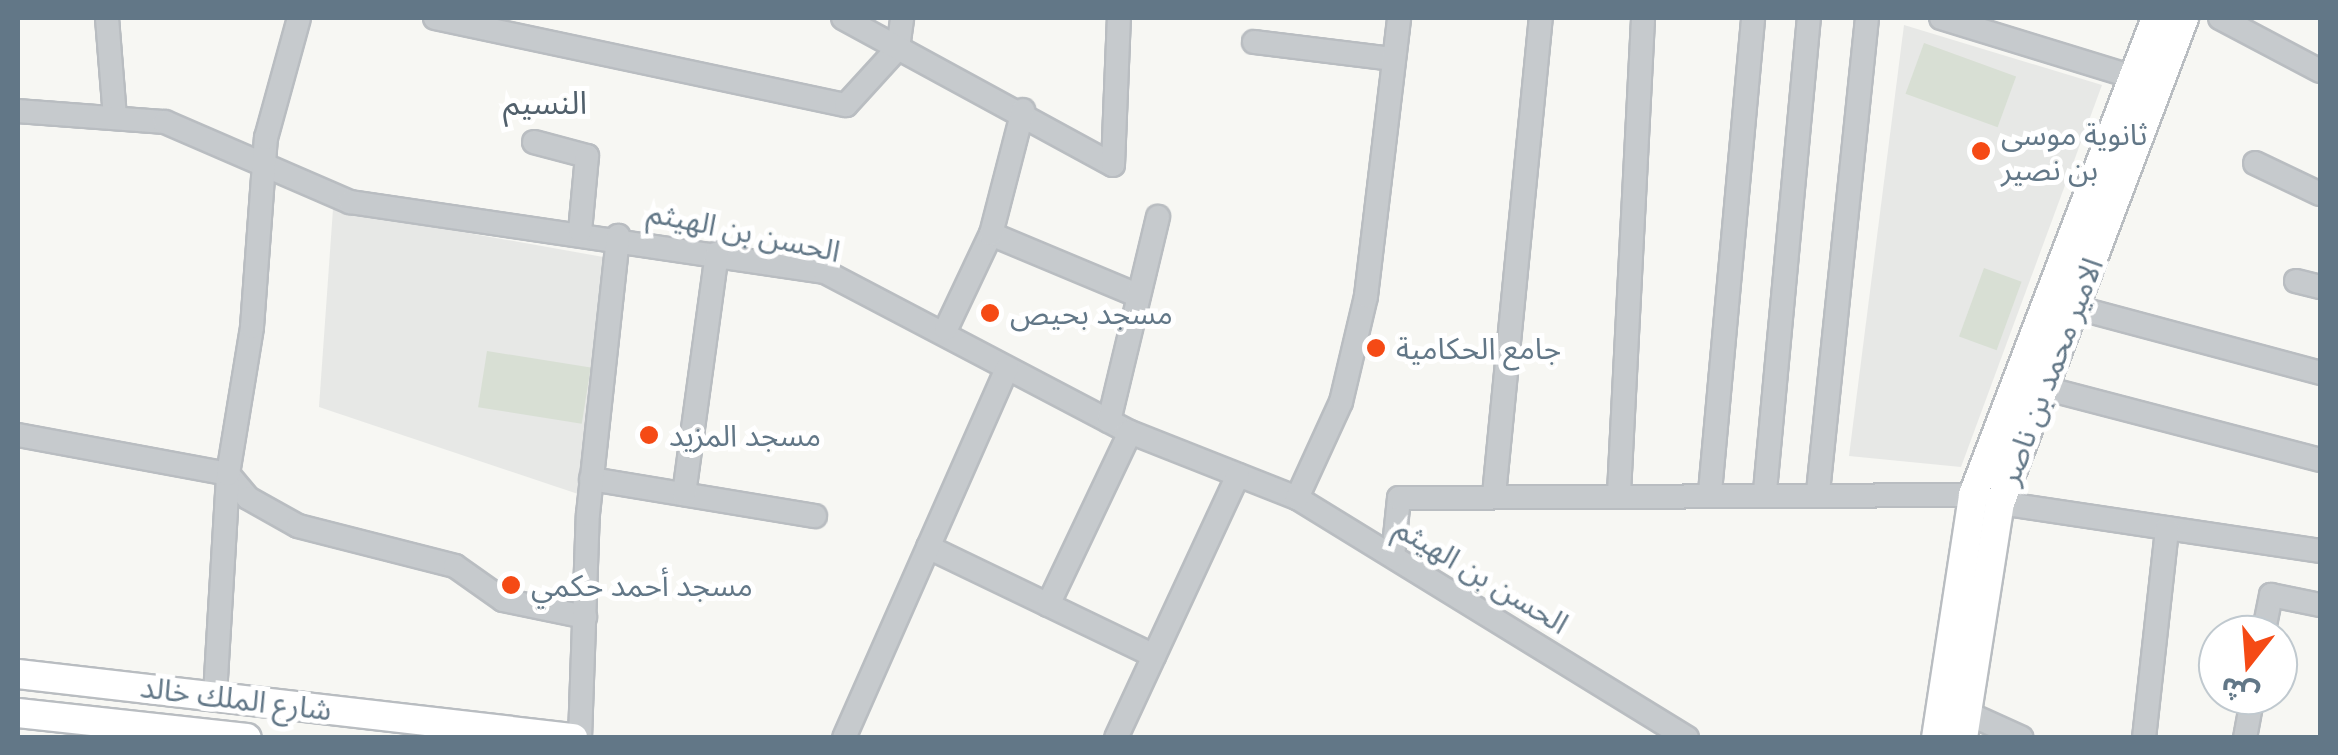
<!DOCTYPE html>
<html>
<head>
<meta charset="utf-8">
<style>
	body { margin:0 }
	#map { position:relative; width:2338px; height:755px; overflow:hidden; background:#f7f7f3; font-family:"Golos Text","Noto Sans Arabic",sans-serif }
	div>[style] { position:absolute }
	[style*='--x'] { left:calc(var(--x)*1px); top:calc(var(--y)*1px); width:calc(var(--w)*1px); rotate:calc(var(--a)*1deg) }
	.built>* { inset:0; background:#e7e8e6 }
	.green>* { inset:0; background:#d8dfd4; transform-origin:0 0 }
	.roads { filter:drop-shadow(2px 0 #b9bdc1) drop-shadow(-2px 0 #b9bdc1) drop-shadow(0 2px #b9bdc1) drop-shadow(0 -2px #b9bdc1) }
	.minor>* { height:22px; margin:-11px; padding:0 11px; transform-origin:11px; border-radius:11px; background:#c6cacd }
	.major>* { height:28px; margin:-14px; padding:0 14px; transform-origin:14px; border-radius:14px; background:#fff }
	.dots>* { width:28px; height:28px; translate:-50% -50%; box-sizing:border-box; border:5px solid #fff; border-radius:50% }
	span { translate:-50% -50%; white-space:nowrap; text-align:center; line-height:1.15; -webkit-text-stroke:10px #fff; paint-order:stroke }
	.poi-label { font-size:30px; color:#627787 }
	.left { translate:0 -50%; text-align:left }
	.street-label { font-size:30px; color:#627787 }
	.neighbourhood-label { font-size:32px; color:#51606c }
	.frame { position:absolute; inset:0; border:20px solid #627787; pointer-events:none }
	.north { position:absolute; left:2198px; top:615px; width:100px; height:100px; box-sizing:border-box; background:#fff; border:2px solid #c0c9cf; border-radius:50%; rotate:197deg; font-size:28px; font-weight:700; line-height:40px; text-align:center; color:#627787 }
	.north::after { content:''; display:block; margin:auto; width:35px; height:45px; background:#f54a15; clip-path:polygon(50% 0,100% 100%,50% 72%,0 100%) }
</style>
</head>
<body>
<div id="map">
	<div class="built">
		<i style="clip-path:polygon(1904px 25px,2102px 85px,1961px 467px,1849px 456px)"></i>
		<i style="clip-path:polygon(333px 209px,609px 258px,581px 495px,319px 407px)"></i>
	</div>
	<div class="green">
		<i style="left:1924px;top:43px;width:98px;height:54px;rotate:20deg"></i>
		<i style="left:1984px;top:268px;width:40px;height:73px;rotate:20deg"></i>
		<i style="left:487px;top:351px;width:105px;height:57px;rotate:9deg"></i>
	</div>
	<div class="roads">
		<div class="minor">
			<i style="--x:107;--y:18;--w:100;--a:85.4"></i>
			<i style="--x:435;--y:18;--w:420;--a:12"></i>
			<i style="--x:846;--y:105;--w:77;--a:-47.6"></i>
			<i style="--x:898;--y:48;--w:30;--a:-82"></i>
			<i style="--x:843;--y:18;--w:307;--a:28.6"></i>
			<i style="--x:1113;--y:165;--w:147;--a:-87.7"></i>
			<i style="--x:1941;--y:18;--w:201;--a:17.1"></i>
			<i style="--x:2220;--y:18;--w:113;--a:27.9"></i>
			<i style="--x:1254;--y:42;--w:140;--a:7"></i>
			<i style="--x:18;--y:111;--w:147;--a:4.3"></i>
			<i style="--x:165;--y:122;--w:202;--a:23.4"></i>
			<i style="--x:350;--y:202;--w:480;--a:8.4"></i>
			<i style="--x:825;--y:272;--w:344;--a:27.7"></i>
			<i style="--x:1130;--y:432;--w:180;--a:21.6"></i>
			<i style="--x:1297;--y:498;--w:458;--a:31.6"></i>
			<i style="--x:534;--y:142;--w:55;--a:14.8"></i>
			<i style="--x:587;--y:156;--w:75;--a:95.3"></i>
			<i style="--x:2255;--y:163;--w:72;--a:25.5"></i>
			<i style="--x:991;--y:234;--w:160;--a:22.7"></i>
			<i style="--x:2296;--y:281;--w:25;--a:14"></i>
			<i style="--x:2074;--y:307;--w:255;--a:15"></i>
			<i style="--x:946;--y:329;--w:105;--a:-64.7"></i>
			<i style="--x:991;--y:234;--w:128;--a:-75.5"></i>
			<i style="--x:2044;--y:388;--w:285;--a:14.6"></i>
			<i style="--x:1109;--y:421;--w:210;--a:-76.5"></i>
			<i style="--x:18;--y:435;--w:214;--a:10.5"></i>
			<i style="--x:228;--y:474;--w:31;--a:50"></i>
			<i style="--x:248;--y:498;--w:57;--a:29.2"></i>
			<i style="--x:298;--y:526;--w:162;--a:14.3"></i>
			<i style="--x:455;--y:566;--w:59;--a:35.3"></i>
			<i style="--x:503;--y:600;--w:84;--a:11.7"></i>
			<i style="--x:591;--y:479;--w:227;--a:9.4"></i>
			<i style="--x:1765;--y:491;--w:475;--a:-84.7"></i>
			<i style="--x:1710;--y:492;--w:476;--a:-84.8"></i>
			<i style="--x:1818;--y:492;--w:477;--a:-84.1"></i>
			<i style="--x:1619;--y:493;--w:476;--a:-87.1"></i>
			<i style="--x:684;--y:494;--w:243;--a:-82.2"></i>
			<i style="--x:1494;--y:495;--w:479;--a:-84.4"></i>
			<i style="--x:1297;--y:498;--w:106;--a:-65.4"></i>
			<i style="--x:1341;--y:402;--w:109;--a:-76.7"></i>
			<i style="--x:1366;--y:296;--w:280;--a:-83.2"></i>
			<i style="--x:2000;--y:503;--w:324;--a:8.5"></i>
			<i style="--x:928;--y:547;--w:251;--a:25.7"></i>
			<i style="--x:1393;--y:556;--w:58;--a:-84.1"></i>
			<i style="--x:1399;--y:498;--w:574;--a:-0.3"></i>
			<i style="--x:1048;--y:605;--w:191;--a:-64.6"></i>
			<i style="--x:2263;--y:635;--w:41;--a:-78.7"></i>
			<i style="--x:2271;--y:595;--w:50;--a:11.5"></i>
			<i style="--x:215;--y:695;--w:221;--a:-86.6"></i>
			<i style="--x:228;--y:474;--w:149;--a:-80.7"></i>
			<i style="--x:252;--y:327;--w:190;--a:-85.8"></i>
			<i style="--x:266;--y:138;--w:124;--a:-74.6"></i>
			<i style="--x:1967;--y:713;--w:60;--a:24.4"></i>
			<i style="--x:580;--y:738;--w:224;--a:-88"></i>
			<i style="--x:588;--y:514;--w:280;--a:-83.8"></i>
			<i style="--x:844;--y:738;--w:404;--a:-66.2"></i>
			<i style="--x:1116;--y:738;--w:290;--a:-65.1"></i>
			<i style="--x:2144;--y:738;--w:211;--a:-83.7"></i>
			<i style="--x:2245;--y:738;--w:44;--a:-79.5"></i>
		</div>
		<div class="major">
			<i style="--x:18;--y:674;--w:559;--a:6.58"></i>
			<i style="--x:18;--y:713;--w:230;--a:6.2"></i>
			<i style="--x:1936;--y:738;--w:246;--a:-81.3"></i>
			<i style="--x:1973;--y:495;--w:511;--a:-69.01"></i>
			<i style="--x:1963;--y:738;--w:238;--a:-81.1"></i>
			<i style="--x:2000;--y:503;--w:519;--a:-69.22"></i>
		</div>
	</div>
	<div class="dots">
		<i style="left:1981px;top:151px;background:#f54a15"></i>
		<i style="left:990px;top:313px;background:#f54a15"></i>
		<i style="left:1376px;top:348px;background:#f54a15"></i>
		<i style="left:649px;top:435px;background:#f54a15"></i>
		<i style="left:511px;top:585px;background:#f54a15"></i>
	</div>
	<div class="poi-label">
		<span class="left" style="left:2001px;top:151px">ثانوية موسى<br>بن نصير</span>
		<span class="left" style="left:1010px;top:313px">مسجد بحيص</span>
		<span class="left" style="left:1396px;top:348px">جامع الحكامية</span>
		<span class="left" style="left:669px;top:435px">مسجد المزيد</span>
		<span class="left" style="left:531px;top:585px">مسجد أحمد حكمي</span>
	</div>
	<div class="street-label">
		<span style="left:744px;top:231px;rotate:12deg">الحسن بن الهيثم</span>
		<span style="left:2050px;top:371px;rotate:-69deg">الامير محمد بن ناصر</span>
		<span style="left:1482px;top:575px;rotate:31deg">الحسن بن الهيثم</span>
		<span style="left:236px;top:698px;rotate:7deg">شارع الملك خالد</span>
	</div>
	<div class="neighbourhood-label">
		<span style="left:545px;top:102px">النسيم</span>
	</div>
	<div class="frame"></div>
	<div class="north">ش</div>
</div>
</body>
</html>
